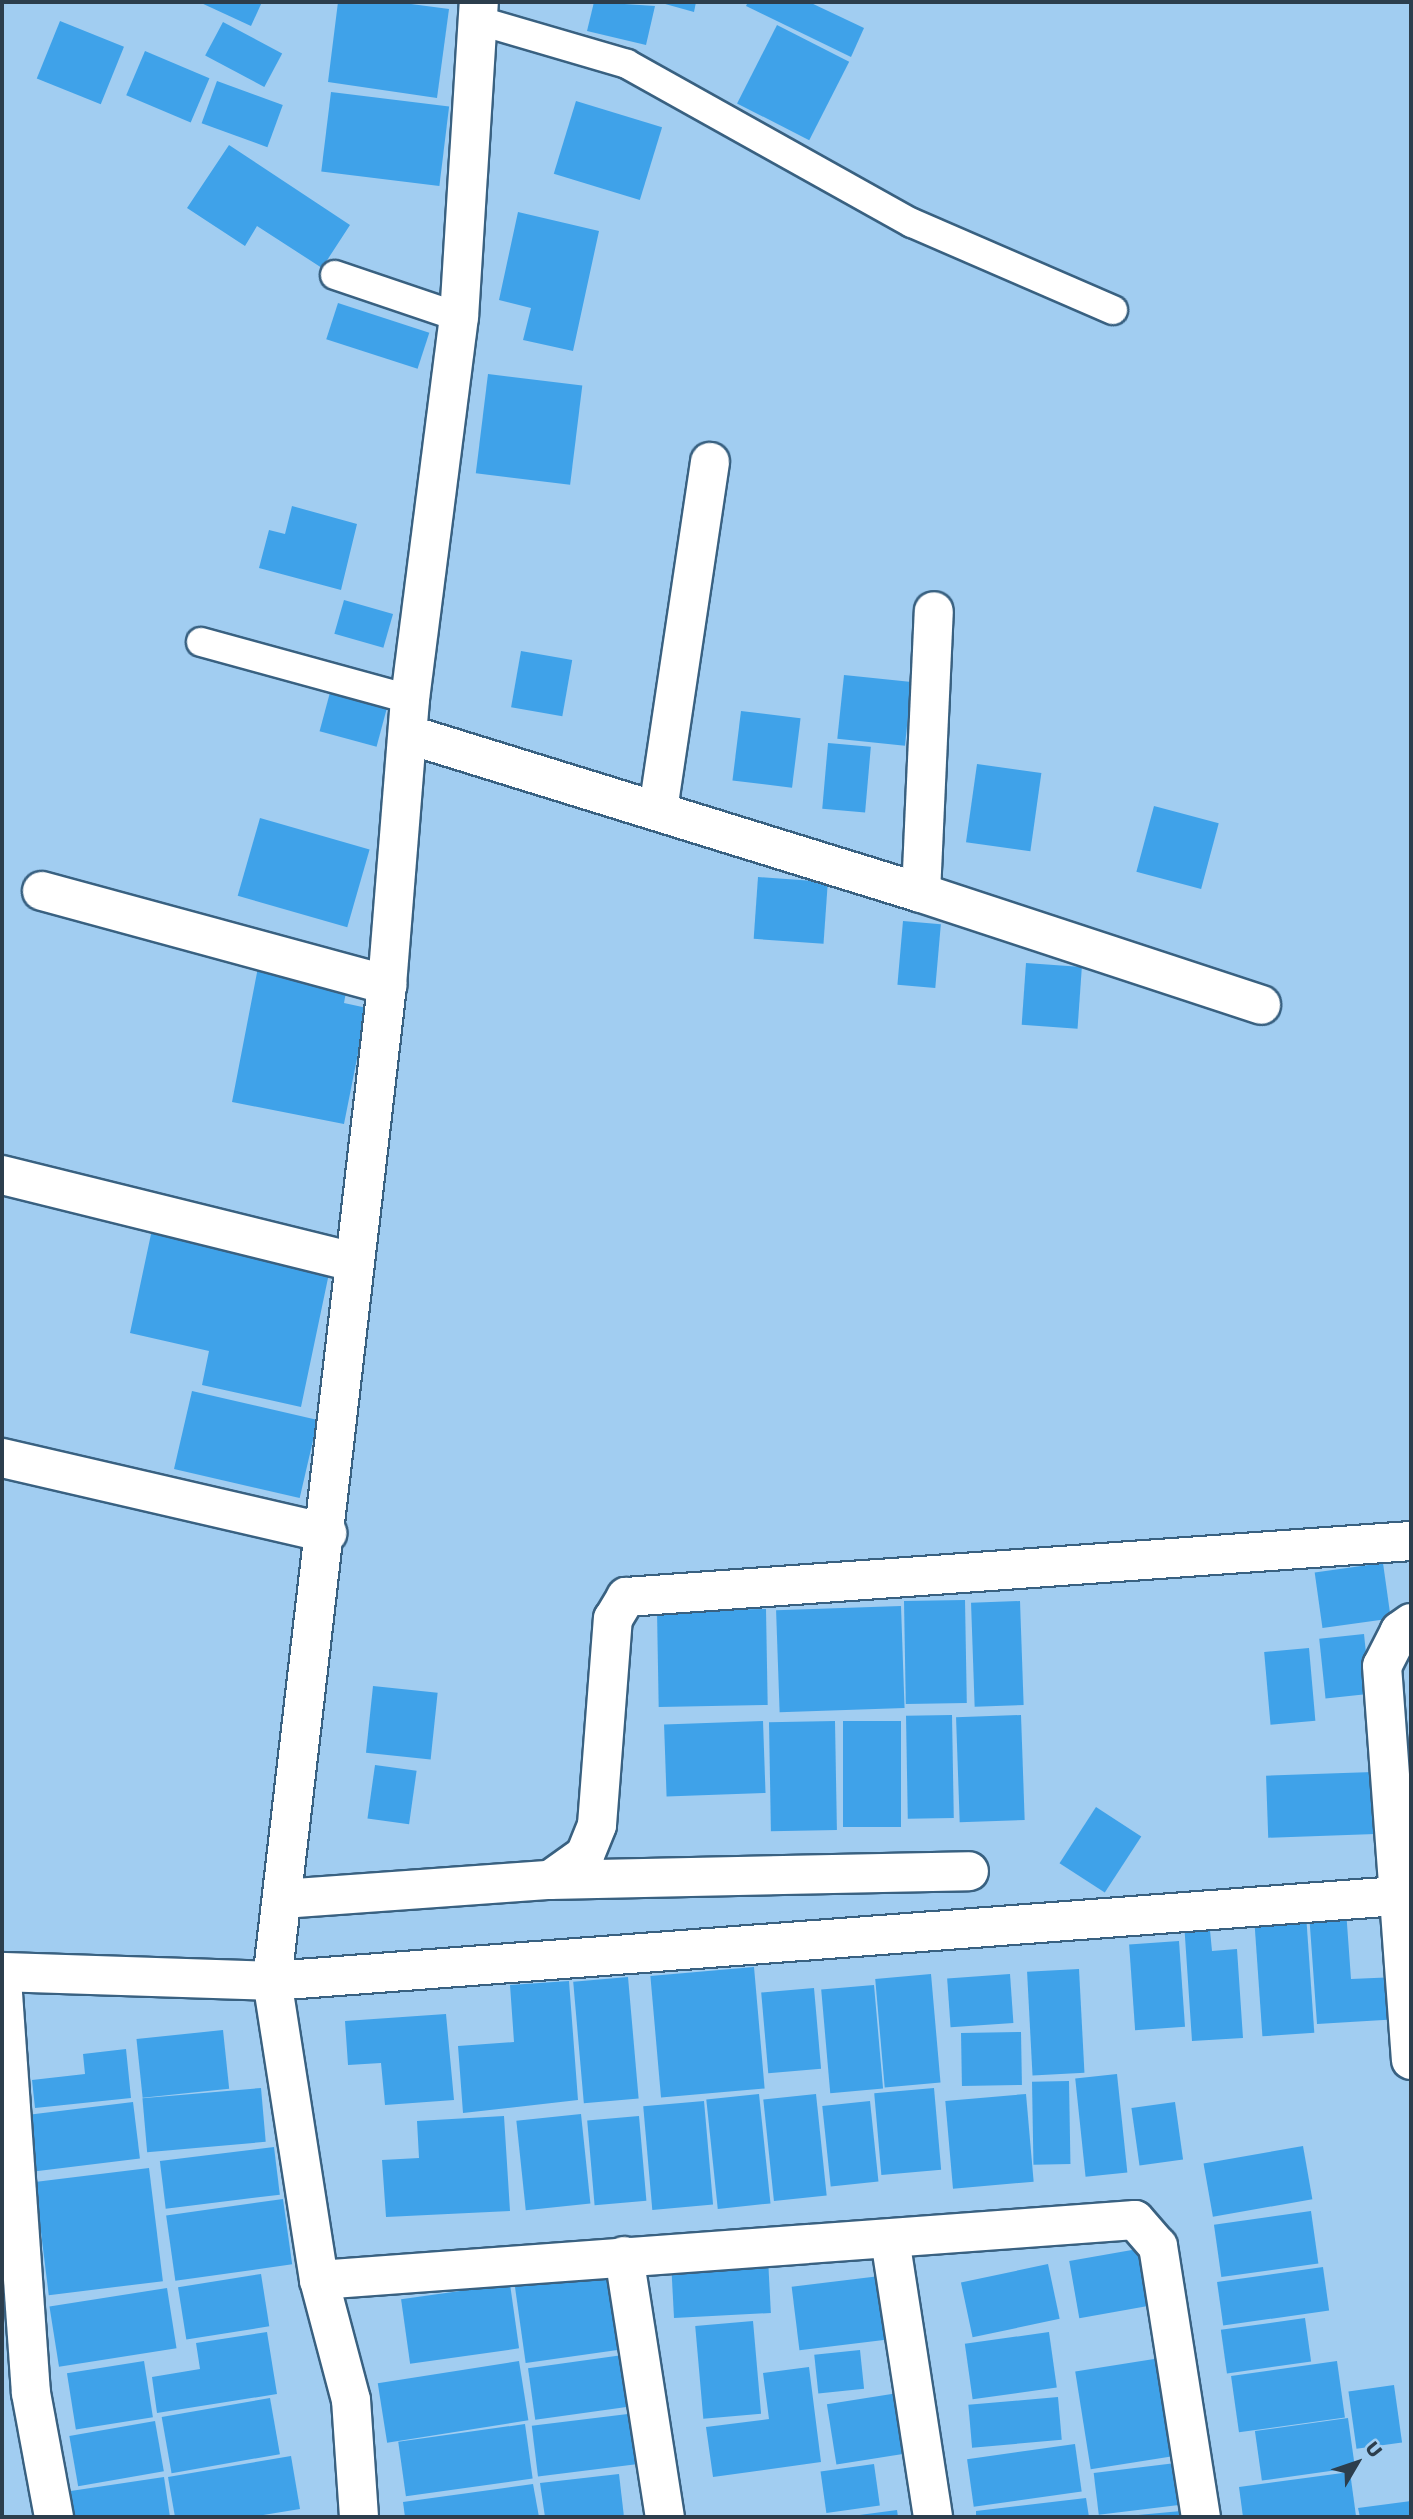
<!DOCTYPE html>
<html>
<head>
<meta charset="utf-8">
<style>
	body { margin:0 }
	#map { position:relative; width:1413px; height:2519px; overflow:hidden; background:#a1cdf1; font-family:Rubik,sans-serif }
	div>[style] { position:absolute }
	[style*='--x'] { left:calc(var(--x)*1px); top:calc(var(--y)*1px); width:calc(var(--w)*1px); rotate:calc(var(--a)*1deg) }
	.building>* { inset:0; background:#3fa2e9; transform-origin:0 0 }
	.roads { filter:drop-shadow(2px 0 #396181) drop-shadow(-2px 0 #396181) drop-shadow(0 2px #396181) drop-shadow(0 -2px #396181) }
	.lane>* { height:28px; margin:-14px; padding:0 14px; transform-origin:14px; border-radius:14px; background:#fff }
	.street>* { height:38px; margin:-19px; padding:0 19px; transform-origin:19px; border-radius:19px; background:#fff }
	span { translate:-50% -50%; white-space:nowrap; text-align:center; line-height:1.15; -webkit-text-stroke:6px #a1cdf1; paint-order:stroke }
	.frame { position:absolute; inset:0; border:4px solid #2c3e4d; pointer-events:none }
	.north { position:absolute; left:1322px; top:2428px; width:70px; height:70px; -webkit-text-stroke:5px #a1cdf1; paint-order:stroke; rotate:51deg; font-size:19px; font-weight:700; line-height:28px; text-align:center; color:#2c3e4d }
	.north::after { content:''; display:block; margin:auto; width:24px; height:32px; background:#2c3e4d; clip-path:polygon(50% 0,100% 100%,50% 72%,0 100%) }
</style>
</head>
<body>
<div id="map">
	<div class="building">
		<i style="clip-path:polygon(199px 2px,262px 2px,251px 26px)"></i>
		<i style="clip-path:polygon(338px 2px,396px 2px,449px 9px,437px 98px,328px 82px)"></i>
		<i style="clip-path:polygon(594px 2px,655px 6px,646px 45px,587px 31px)"></i>
		<i style="clip-path:polygon(658px 2px,696px 2px,694px 12px)"></i>
		<i style="clip-path:polygon(748px 2px,809px 2px,864px 28px,851px 57px,746px 6px)"></i>
		<i style="left:60px;top:21px;width:69px;height:62px;rotate:22deg"></i>
		<i style="left:223px;top:22px;width:67px;height:38px;rotate:28deg"></i>
		<i style="left:777px;top:25px;width:81px;height:88px;rotate:27deg"></i>
		<i style="left:145px;top:51px;width:70px;height:48px;rotate:23deg"></i>
		<i style="left:217px;top:81px;width:70px;height:45px;rotate:20deg"></i>
		<i style="left:331px;top:92px;width:119px;height:80px;rotate:7deg"></i>
		<i style="left:576px;top:101px;width:90px;height:76px;rotate:17deg"></i>
		<i style="clip-path:polygon(229px 145px,350px 225px,322px 268px,257px 226px,245px 246px,187px 208px)"></i>
		<i style="clip-path:polygon(518px 212px,599px 231px,573px 351px,523px 340px,531px 308px,499px 300px)"></i>
		<i style="left:338px;top:303px;width:96px;height:38px;rotate:18deg"></i>
		<i style="left:488px;top:374px;width:95px;height:100px;rotate:7deg"></i>
		<i style="clip-path:polygon(292px 506px,357px 524px,341px 590px,259px 568px,269px 530px,285px 534px)"></i>
		<i style="left:344px;top:600px;width:51px;height:35px;rotate:16deg"></i>
		<i style="left:521px;top:651px;width:52px;height:57px;rotate:10deg"></i>
		<i style="left:844px;top:675px;width:68px;height:64px;rotate:6deg"></i>
		<i style="left:332px;top:685px;width:59px;height:48px;rotate:15deg"></i>
		<i style="left:741px;top:711px;width:60px;height:70px;rotate:7deg"></i>
		<i style="left:828px;top:743px;width:43px;height:66px;rotate:5deg"></i>
		<i style="left:977px;top:764px;width:65px;height:79px;rotate:8deg"></i>
		<i style="left:1154px;top:806px;width:67px;height:68px;rotate:15deg"></i>
		<i style="left:260px;top:818px;width:114px;height:81px;rotate:16deg"></i>
		<i style="left:758px;top:877px;width:70px;height:62px;rotate:4deg"></i>
		<i style="left:903px;top:921px;width:38px;height:64px;rotate:5deg"></i>
		<i style="clip-path:polygon(260px 957px,349px 975px,344px 1003px,367px 1008px,344px 1124px,232px 1102px)"></i>
		<i style="left:1026px;top:963px;width:56px;height:62px;rotate:4deg"></i>
		<i style="clip-path:polygon(154px 1220px,332px 1259px,301px 1407px,202px 1385px,209px 1351px,130px 1333px)"></i>
		<i style="left:192px;top:1391px;width:129px;height:80px;rotate:13deg"></i>
		<i style="left:1383px;top:1563px;width:56px;height:69px;rotate:82deg"></i>
		<i style="left:965px;top:1600px;width:103px;height:61px;rotate:89deg"></i>
		<i style="left:1020px;top:1601px;width:104px;height:49px;rotate:88deg"></i>
		<i style="left:901px;top:1606px;width:102px;height:125px;rotate:88deg"></i>
		<i style="left:766px;top:1609px;width:96px;height:109px;rotate:89deg"></i>
		<i style="left:1364px;top:1634px;width:60px;height:45px;rotate:84deg"></i>
		<i style="left:1309px;top:1648px;width:73px;height:45px;rotate:85deg"></i>
		<i style="left:373px;top:1686px;width:65px;height:67px;rotate:6deg"></i>
		<i style="left:952px;top:1715px;width:103px;height:46px;rotate:89deg"></i>
		<i style="left:1021px;top:1715px;width:105px;height:65px;rotate:88deg"></i>
		<i style="left:763px;top:1721px;width:72px;height:99px;rotate:88deg"></i>
		<i style="left:835px;top:1721px;width:109px;height:66px;rotate:89deg"></i>
		<i style="left:843px;top:1721px;width:58px;height:106px"></i>
		<i style="left:375px;top:1765px;width:42px;height:54px;rotate:8deg"></i>
		<i style="left:1373px;top:1772px;width:62px;height:107px;rotate:88deg"></i>
		<i style="left:1096px;top:1807px;width:54px;height:67px;rotate:33deg"></i>
		<i style="clip-path:polygon(1346px 1910px,1351px 1979px,1397px 1977px,1400px 2019px,1317px 2024px,1309px 1913px)"></i>
		<i style="left:1306px;top:1914px;width:119px;height:52px;rotate:86deg"></i>
		<i style="clip-path:polygon(1209px 1920px,1212px 1951px,1237px 1949px,1243px 2038px,1192px 2041px,1184px 1922px)"></i>
		<i style="left:1179px;top:1941px;width:86px;height:50px;rotate:86deg"></i>
		<i style="left:754px;top:1967px;width:122px;height:104px;rotate:85deg"></i>
		<i style="left:1079px;top:1969px;width:104px;height:52px;rotate:87deg"></i>
		<i style="left:931px;top:1974px;width:109px;height:56px;rotate:85deg"></i>
		<i style="left:1010px;top:1974px;width:49px;height:63px;rotate:86deg"></i>
		<i style="left:628px;top:1977px;width:122px;height:55px;rotate:85deg"></i>
		<i style="clip-path:polygon(569px 1981px,578px 2100px,463px 2113px,458px 2046px,514px 2042px,510px 1985px)"></i>
		<i style="left:874px;top:1985px;width:104px;height:53px;rotate:85deg"></i>
		<i style="left:814px;top:1988px;width:81px;height:53px;rotate:85deg"></i>
		<i style="clip-path:polygon(446px 2014px,454px 2100px,385px 2105px,381px 2063px,348px 2065px,345px 2021px)"></i>
		<i style="left:223px;top:2030px;width:59px;height:87px;rotate:84deg"></i>
		<i style="left:1021px;top:2032px;width:53px;height:60px;rotate:89deg"></i>
		<i style="clip-path:polygon(126px 2049px,131px 2098px,35px 2108px,32px 2080px,85px 2074px,83px 2054px)"></i>
		<i style="left:1117px;top:2074px;width:99px;height:42px;rotate:84deg"></i>
		<i style="left:1069px;top:2081px;width:83px;height:37px;rotate:89deg"></i>
		<i style="left:261px;top:2088px;width:54px;height:119px;rotate:85deg"></i>
		<i style="left:934px;top:2088px;width:82px;height:60px;rotate:85deg"></i>
		<i style="left:759px;top:2094px;width:110px;height:53px;rotate:84deg"></i>
		<i style="left:816px;top:2094px;width:102px;height:53px;rotate:84deg"></i>
		<i style="left:1026px;top:2094px;width:88px;height:81px;rotate:85deg"></i>
		<i style="left:704px;top:2101px;width:104px;height:61px;rotate:85deg"></i>
		<i style="left:870px;top:2101px;width:81px;height:48px;rotate:84deg"></i>
		<i style="left:133px;top:2102px;width:57px;height:111px;rotate:83deg"></i>
		<i style="left:1175px;top:2102px;width:58px;height:44px;rotate:82deg"></i>
		<i style="left:581px;top:2114px;width:90px;height:65px;rotate:84deg"></i>
		<i style="clip-path:polygon(504px 2116px,510px 2211px,386px 2217px,382px 2160px,419px 2158px,417px 2121px)"></i>
		<i style="left:639px;top:2116px;width:85px;height:52px;rotate:85deg"></i>
		<i style="left:1303px;top:2146px;width:54px;height:101px;rotate:80deg"></i>
		<i style="left:274px;top:2147px;width:48px;height:115px;rotate:83deg"></i>
		<i style="left:149px;top:2168px;width:114px;height:115px;rotate:83deg"></i>
		<i style="left:283px;top:2199px;width:66px;height:118px;rotate:82deg"></i>
		<i style="left:1311px;top:2211px;width:53px;height:98px;rotate:82deg"></i>
		<i style="left:1149px;top:2247px;width:58px;height:81px;rotate:80deg"></i>
		<i style="left:768px;top:2258px;width:55px;height:97px;rotate:87deg"></i>
		<i style="left:1048px;top:2264px;width:56px;height:89px;rotate:78deg"></i>
		<i style="left:1323px;top:2267px;width:44px;height:107px;rotate:82deg"></i>
		<i style="left:612px;top:2273px;width:77px;height:98px;rotate:82deg"></i>
		<i style="left:261px;top:2274px;width:53px;height:84px;rotate:81deg"></i>
		<i style="left:880px;top:2276px;width:64px;height:89px;rotate:83deg"></i>
		<i style="left:510px;top:2284px;width:65px;height:110px;rotate:82deg"></i>
		<i style="left:167px;top:2288px;width:61px;height:119px;rotate:81deg"></i>
		<i style="left:1305px;top:2318px;width:44px;height:85px;rotate:82deg"></i>
		<i style="left:753px;top:2321px;width:93px;height:58px;rotate:85deg"></i>
		<i style="clip-path:polygon(267px 2332px,277px 2394px,157px 2413px,152px 2377px,200px 2369px,196px 2343px)"></i>
		<i style="left:1049px;top:2332px;width:56px;height:85px;rotate:82deg"></i>
		<i style="left:860px;top:2350px;width:39px;height:46px;rotate:84deg"></i>
		<i style="left:630px;top:2354px;width:52px;height:103px;rotate:82deg"></i>
		<i style="left:1173px;top:2356px;width:99px;height:99px;rotate:81deg"></i>
		<i style="left:144px;top:2361px;width:57px;height:78px;rotate:81deg"></i>
		<i style="left:519px;top:2361px;width:60px;height:143px;rotate:81deg"></i>
		<i style="left:1337px;top:2361px;width:57px;height:107px;rotate:82deg"></i>
		<i style="clip-path:polygon(809px 2367px,821px 2462px,713px 2477px,706px 2427px,769px 2419px,763px 2373px)"></i>
		<i style="left:1394px;top:2385px;width:58px;height:46px;rotate:82deg"></i>
		<i style="left:898px;top:2393px;width:61px;height:72px;rotate:81deg"></i>
		<i style="left:1058px;top:2397px;width:43px;height:90px;rotate:85deg"></i>
		<i style="left:270px;top:2398px;width:57px;height:110px;rotate:80deg"></i>
		<i style="left:636px;top:2413px;width:51px;height:105px;rotate:83deg"></i>
		<i style="left:1348px;top:2418px;width:50px;height:94px;rotate:82deg"></i>
		<i style="left:155px;top:2421px;width:51px;height:87px;rotate:80deg"></i>
		<i style="left:525px;top:2424px;width:55px;height:128px;rotate:82deg"></i>
		<i style="left:1075px;top:2444px;width:48px;height:109px;rotate:82deg"></i>
		<i style="clip-path:polygon(291px 2456px,300px 2509px,251px 2517px,175px 2517px,168px 2477px)"></i>
		<i style="left:1184px;top:2462px;width:42px;height:91px;rotate:83deg"></i>
		<i style="left:874px;top:2464px;width:42px;height:54px;rotate:82deg"></i>
		<i style="clip-path:polygon(1350px 2472px,1356px 2516px,1243px 2517px,1239px 2487px)"></i>
		<i style="clip-path:polygon(619px 2474px,624px 2517px,545px 2517px,540px 2483px)"></i>
		<i style="clip-path:polygon(164px 2477px,170px 2517px,68px 2517px,64px 2492px)"></i>
		<i style="clip-path:polygon(533px 2484px,539px 2517px,405px 2517px,403px 2502px)"></i>
		<i style="clip-path:polygon(1086px 2498px,1089px 2517px,976px 2517px,976px 2511px)"></i>
		<i style="clip-path:polygon(1411px 2501px,1411px 2517px,1360px 2517px,1358px 2508px)"></i>
		<i style="clip-path:polygon(897px 2510px,898px 2517px,852px 2517px,852px 2516px)"></i>
		<i style="clip-path:polygon(1192px 2510px,1192px 2517px,1138px 2517px,1138px 2515px)"></i>
	</div>
	<div class="roads">
		<div class="lane">
			<i style="--x:477;--y:20;--w:156;--a:16.3"></i>
			<i style="--x:627;--y:64;--w:326;--a:29.2"></i>
			<i style="--x:912;--y:223;--w:219;--a:23.4"></i>
			<i style="--x:335;--y:275;--w:131;--a:18.7"></i>
			<i style="--x:201;--y:642;--w:217;--a:15.3"></i>
		</div>
		<div class="street">
			<i style="--x:410;--y:735;--w:535;--a:17.18"></i>
			<i style="--x:921;--y:893;--w:358;--a:18.2"></i>
			<i style="--x:658;--y:810;--w:352;--a:-81.5"></i>
			<i style="--x:42;--y:891;--w:358;--a:15.2"></i>
			<i style="--x:921;--y:893;--w:282;--a:-87.4"></i>
			<i style="--x:2;--y:1175;--w:363;--a:13.9"></i>
			<i style="--x:2;--y:1458;--w:334;--a:13"></i>
			<i style="--x:1411;--y:1623;--w:14;--a:144"></i>
			<i style="--x:1400;--y:1631;--w:39;--a:117"></i>
			<i style="--x:1382;--y:1666;--w:395;--a:85.8"></i>
			<i style="--x:550;--y:1880;--w:419;--a:-1.2"></i>
			<i style="--x:282;--y:1899;--w:269;--a:-4.1"></i>
			<i style="--x:550;--y:1880;--w:43;--a:-35.5"></i>
			<i style="--x:585;--y:1855;--w:32;--a:-68"></i>
			<i style="--x:597;--y:1825;--w:207;--a:-85.6"></i>
			<i style="--x:613;--y:1619;--w:26;--a:-59"></i>
			<i style="--x:626;--y:1597;--w:787;--a:-4.08"></i>
			<i style="--x:2;--y:1972;--w:270;--a:1.9"></i>
			<i style="--x:272;--y:1981;--w:1142;--a:-4.32"></i>
			<i style="--x:2;--y:1979;--w:415;--a:86"></i>
			<i style="--x:31;--y:2393;--w:126;--a:79.5"></i>
			<i style="--x:890;--y:2239;--w:281;--a:81.2"></i>
			<i style="--x:624;--y:2256;--w:264;--a:81.1"></i>
			<i style="--x:319;--y:2280;--w:818;--a:-4.21"></i>
			<i style="--x:1135;--y:2220;--w:35;--a:49"></i>
			<i style="--x:1158;--y:2246;--w:274;--a:81"></i>
			<i style="--x:359;--y:2517;--w:117;--a:-93.9"></i>
			<i style="--x:351;--y:2400;--w:124;--a:-104.9"></i>
			<i style="--x:319;--y:2280;--w:303;--a:-98.9"></i>
			<i style="--x:272;--y:1981;--w:1003;--a:-83.41"></i>
			<i style="--x:387;--y:985;--w:287;--a:-85.4"></i>
			<i style="--x:410;--y:699;--w:385;--a:-82.7"></i>
			<i style="--x:459;--y:317;--w:316;--a:-86.4"></i>
		</div>
	</div>
	<div class="frame"></div>
	<div class="north">U</div>
</div>
</body>
</html>
